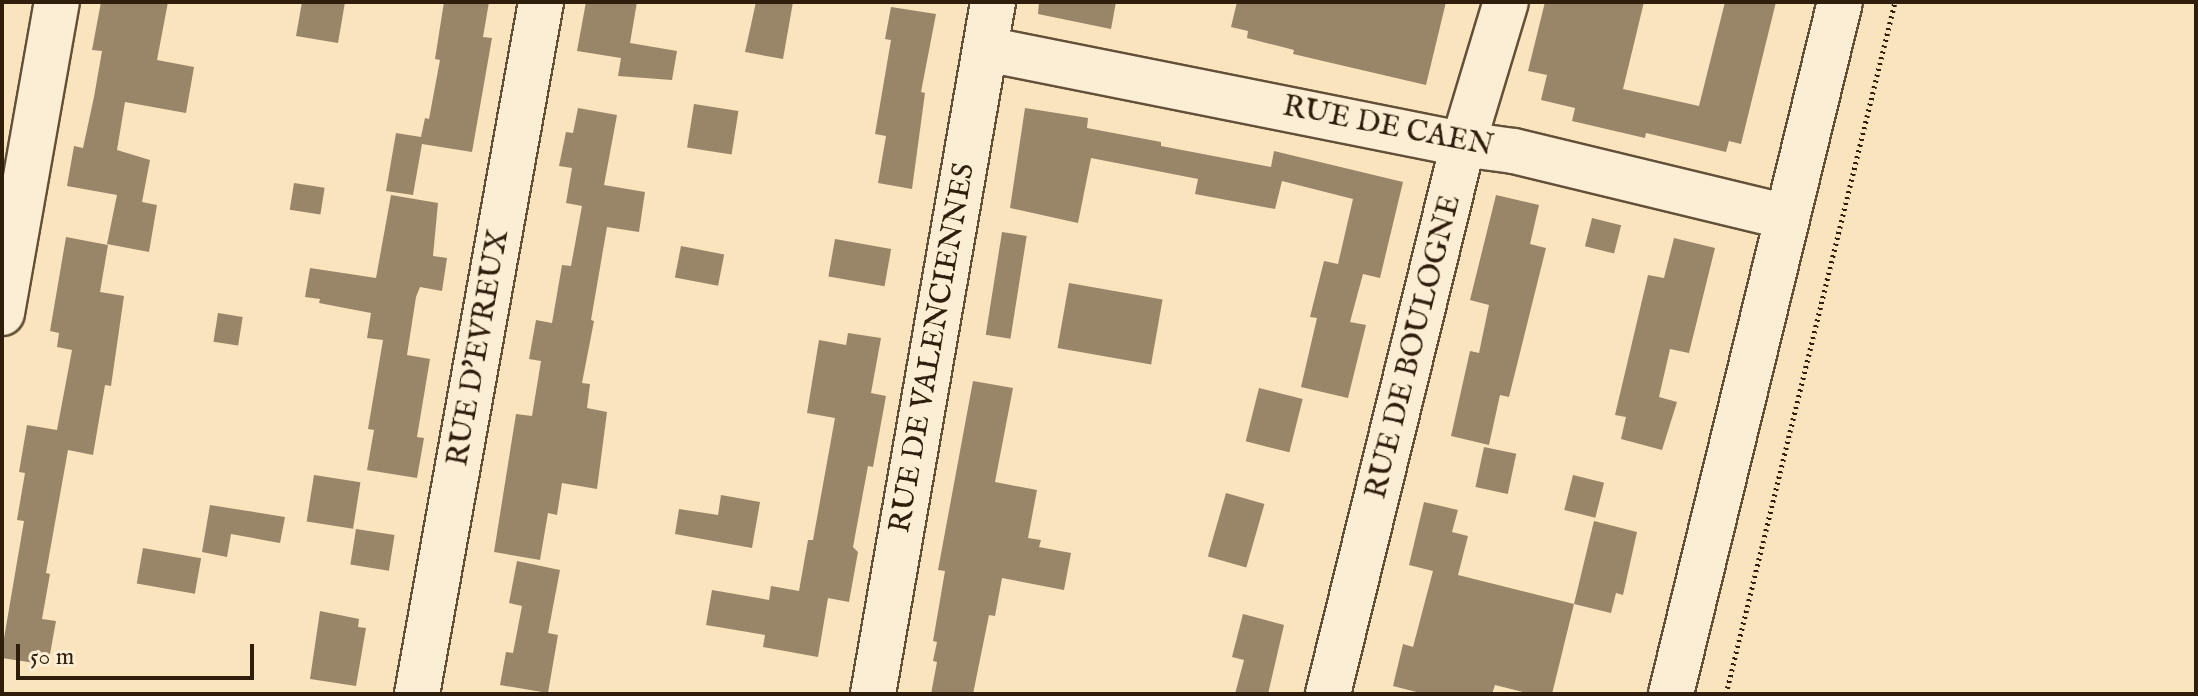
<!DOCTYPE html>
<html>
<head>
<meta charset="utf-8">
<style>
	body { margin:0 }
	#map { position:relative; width:2198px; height:696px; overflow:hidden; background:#fae4be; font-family:"IM FELL English",serif }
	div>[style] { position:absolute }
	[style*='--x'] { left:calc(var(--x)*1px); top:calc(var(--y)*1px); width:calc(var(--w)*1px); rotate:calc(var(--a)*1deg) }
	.building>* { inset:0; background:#998568; transform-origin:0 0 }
	.path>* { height:5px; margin-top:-2.5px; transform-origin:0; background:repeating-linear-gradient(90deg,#2f1e0b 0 2px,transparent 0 6px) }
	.roads { filter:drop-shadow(2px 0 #625038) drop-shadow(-2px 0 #625038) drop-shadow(0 2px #625038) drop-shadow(0 -2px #625038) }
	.minor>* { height:44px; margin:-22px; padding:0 22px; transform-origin:22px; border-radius:22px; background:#fcedd5 }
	span { translate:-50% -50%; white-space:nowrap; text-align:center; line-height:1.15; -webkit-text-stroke:6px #fcedd5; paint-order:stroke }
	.street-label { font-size:30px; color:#2f1e0b }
	.frame { position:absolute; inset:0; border:4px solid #2f1e0b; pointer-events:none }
	.scale { position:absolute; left:16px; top:644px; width:238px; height:36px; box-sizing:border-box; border:4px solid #2f1e0b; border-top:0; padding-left:10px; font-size:24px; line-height:28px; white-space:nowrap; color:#2f1e0b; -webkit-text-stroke:6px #fcedd5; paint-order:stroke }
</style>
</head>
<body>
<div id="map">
	<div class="building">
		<i style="clip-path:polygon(101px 2px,168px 2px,157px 60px,194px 67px,186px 113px,125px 102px,117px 150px,150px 160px,142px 202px,157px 205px,149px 252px,107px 244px,117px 195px,67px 186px,74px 146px,83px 148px,94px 97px,102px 51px,92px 50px)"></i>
		<i style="clip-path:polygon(302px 2px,345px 2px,338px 43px,296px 36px)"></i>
		<i style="clip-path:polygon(444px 2px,489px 2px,483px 37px,492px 38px,472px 152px,422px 144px,413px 195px,386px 191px,396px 133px,421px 137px,425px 118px,429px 119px,440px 60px,435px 59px)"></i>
		<i style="clip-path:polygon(586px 2px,637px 2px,630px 43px,677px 51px,672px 80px,618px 76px,621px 58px,577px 51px)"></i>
		<i style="clip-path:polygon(756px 2px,793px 2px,783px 59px,745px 52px)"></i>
		<i style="clip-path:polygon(1039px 2px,1116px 2px,1111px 29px,1038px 14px)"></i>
		<i style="clip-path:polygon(1237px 2px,1446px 2px,1426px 85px,1293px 54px,1294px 50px,1247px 38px,1248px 31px,1231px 27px)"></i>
		<i style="clip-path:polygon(1545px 2px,1644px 2px,1623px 89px,1699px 106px,1725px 2px,1776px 2px,1741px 144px,1729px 141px,1726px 152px,1646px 133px,1645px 138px,1572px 121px,1575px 108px,1541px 100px,1547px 75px,1528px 71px)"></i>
		<i style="clip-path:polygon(891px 7px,936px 14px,921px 92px,925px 93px,912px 189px,878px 183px,886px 136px,875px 134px,891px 40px,885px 39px)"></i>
		<i style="left:694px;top:104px;width:45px;height:44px;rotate:9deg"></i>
		<i style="clip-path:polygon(578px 108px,617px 115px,604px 185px,645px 192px,639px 232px,607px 227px,591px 320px,594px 321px,582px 383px,590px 384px,587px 408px,607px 412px,597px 489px,562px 483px,557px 515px,548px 513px,540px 560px,494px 552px,516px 414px,532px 416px,541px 361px,529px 359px,536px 320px,552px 323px,562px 265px,571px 266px,582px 206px,566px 203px,572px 168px,559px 166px,566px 132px,573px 133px)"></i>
		<i style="clip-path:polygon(1025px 108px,1088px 118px,1087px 128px,1161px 142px,1161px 146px,1271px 167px,1274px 151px,1403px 182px,1380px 278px,1363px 274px,1350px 322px,1366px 325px,1348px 398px,1301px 387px,1317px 318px,1310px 317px,1324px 261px,1338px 264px,1353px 199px,1282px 181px,1275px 209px,1195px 194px,1198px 179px,1091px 158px,1078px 223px,1010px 208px)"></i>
		<i style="left:294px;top:183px;width:31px;height:27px;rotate:9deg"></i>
		<i style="clip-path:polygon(391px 195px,438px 203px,433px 256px,447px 258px,442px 291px,420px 287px,416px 297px,407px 355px,430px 359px,417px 437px,424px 438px,417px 478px,367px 470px,374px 430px,368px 429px,383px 340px,367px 338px,371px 313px,319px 303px,320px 299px,305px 297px,310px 268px,376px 278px)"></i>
		<i style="clip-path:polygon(1496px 195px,1539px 205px,1530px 244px,1546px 248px,1509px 397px,1500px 395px,1489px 445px,1451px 436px,1470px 351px,1479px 353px,1489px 305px,1470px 300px)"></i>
		<i style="left:1592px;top:218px;width:30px;height:29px;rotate:14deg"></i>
		<i style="left:1002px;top:232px;width:25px;height:104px;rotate:9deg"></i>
		<i style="clip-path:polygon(66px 237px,108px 245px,100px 292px,124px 296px,111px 386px,105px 385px,93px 455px,68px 450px,46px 573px,50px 574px,42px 619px,56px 621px,48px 665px,2px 658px,2px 650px,24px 521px,17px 520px,25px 473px,19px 472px,27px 425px,57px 430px,72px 350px,57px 347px,59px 333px,50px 331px)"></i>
		<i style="clip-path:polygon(1674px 238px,1715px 248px,1689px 353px,1670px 349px,1659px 397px,1677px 402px,1662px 450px,1621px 439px,1626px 417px,1615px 415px,1648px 275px,1664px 278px)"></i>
		<i style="left:835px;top:239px;width:57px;height:38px;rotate:10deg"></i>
		<i style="left:681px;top:246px;width:44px;height:32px;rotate:11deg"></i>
		<i style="left:1069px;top:283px;width:95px;height:66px;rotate:10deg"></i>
		<i style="left:218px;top:313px;width:25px;height:29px;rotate:9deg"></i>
		<i style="clip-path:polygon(848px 333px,881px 338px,871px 393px,886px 396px,873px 467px,868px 466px,853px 547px,858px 552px,849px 602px,828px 598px,818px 657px,763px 647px,765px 635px,706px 625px,712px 590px,769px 600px,771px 586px,799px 591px,808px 540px,813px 540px,835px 418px,807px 413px,819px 340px,846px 345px)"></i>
		<i style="clip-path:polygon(973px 381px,1013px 388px,995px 482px,1037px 490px,1028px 538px,1041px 540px,1039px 547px,1071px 553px,1064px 590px,1002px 578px,995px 616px,989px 615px,973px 694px,931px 694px,937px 662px,933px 661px,937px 642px,933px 641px,945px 571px,938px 570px)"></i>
		<i style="left:1259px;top:388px;width:45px;height:55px;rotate:14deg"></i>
		<i style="left:1484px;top:447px;width:33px;height:41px;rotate:12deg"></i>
		<i style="left:314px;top:475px;width:47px;height:47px;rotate:9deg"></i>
		<i style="left:1573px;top:475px;width:32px;height:36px;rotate:14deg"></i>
		<i style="left:1226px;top:493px;width:40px;height:66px;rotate:16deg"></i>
		<i style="clip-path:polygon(721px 495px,760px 502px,752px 548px,675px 534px,679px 509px,718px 515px)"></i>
		<i style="clip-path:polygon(1424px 502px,1458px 510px,1452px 532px,1468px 536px,1458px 575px,1574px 604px,1552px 694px,1531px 694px,1495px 685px,1492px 694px,1424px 694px,1393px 686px,1403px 644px,1413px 647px,1433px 571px,1409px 565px)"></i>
		<i style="clip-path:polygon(210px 505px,285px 517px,280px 543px,231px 534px,227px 557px,202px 552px)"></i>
		<i style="clip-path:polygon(1594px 521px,1637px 532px,1623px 595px,1616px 593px,1611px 613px,1574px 604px)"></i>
		<i style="left:356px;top:529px;width:39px;height:36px;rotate:9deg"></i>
		<i style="left:143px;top:548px;width:59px;height:36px;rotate:10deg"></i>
		<i style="clip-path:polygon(517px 561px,560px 570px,548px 633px,558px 635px,548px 693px,500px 685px,506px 652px,513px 653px,522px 606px,509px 603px)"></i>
		<i style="clip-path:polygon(320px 611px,359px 619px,358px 627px,366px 628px,356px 686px,310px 679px)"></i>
		<i style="clip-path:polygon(1243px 614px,1284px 625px,1268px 694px,1235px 694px,1244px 660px,1232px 657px)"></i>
	</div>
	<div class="path">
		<i style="--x:1726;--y:694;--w:712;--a:-76.28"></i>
	</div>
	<div class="roads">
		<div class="minor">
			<i style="--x:986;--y:49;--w:486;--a:11.3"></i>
			<i style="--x:1463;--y:144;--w:51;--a:7.8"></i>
			<i style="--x:1514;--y:151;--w:281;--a:13.6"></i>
			<i style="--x:2;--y:313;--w:316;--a:-80"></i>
			<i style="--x:417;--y:694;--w:703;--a:-79.84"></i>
			<i style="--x:873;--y:694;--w:702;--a:-80.16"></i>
			<i style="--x:1328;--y:694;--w:566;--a:-76.21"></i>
			<i style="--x:1463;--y:144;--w:148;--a:-73.2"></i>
			<i style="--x:1671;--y:694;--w:712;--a:-76.28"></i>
		</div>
	</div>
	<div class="street-label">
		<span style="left:1388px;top:127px;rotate:11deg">RUE DE CAEN</span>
		<span style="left:1414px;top:347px;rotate:-76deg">RUE DE BOULOGNE</span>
		<span style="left:479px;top:348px;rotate:-80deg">RUE D'EVREUX</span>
		<span style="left:933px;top:348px;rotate:-80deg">RUE DE VALENCIENNES</span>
	</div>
	<div class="frame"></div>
	<div class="scale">50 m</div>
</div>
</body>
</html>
